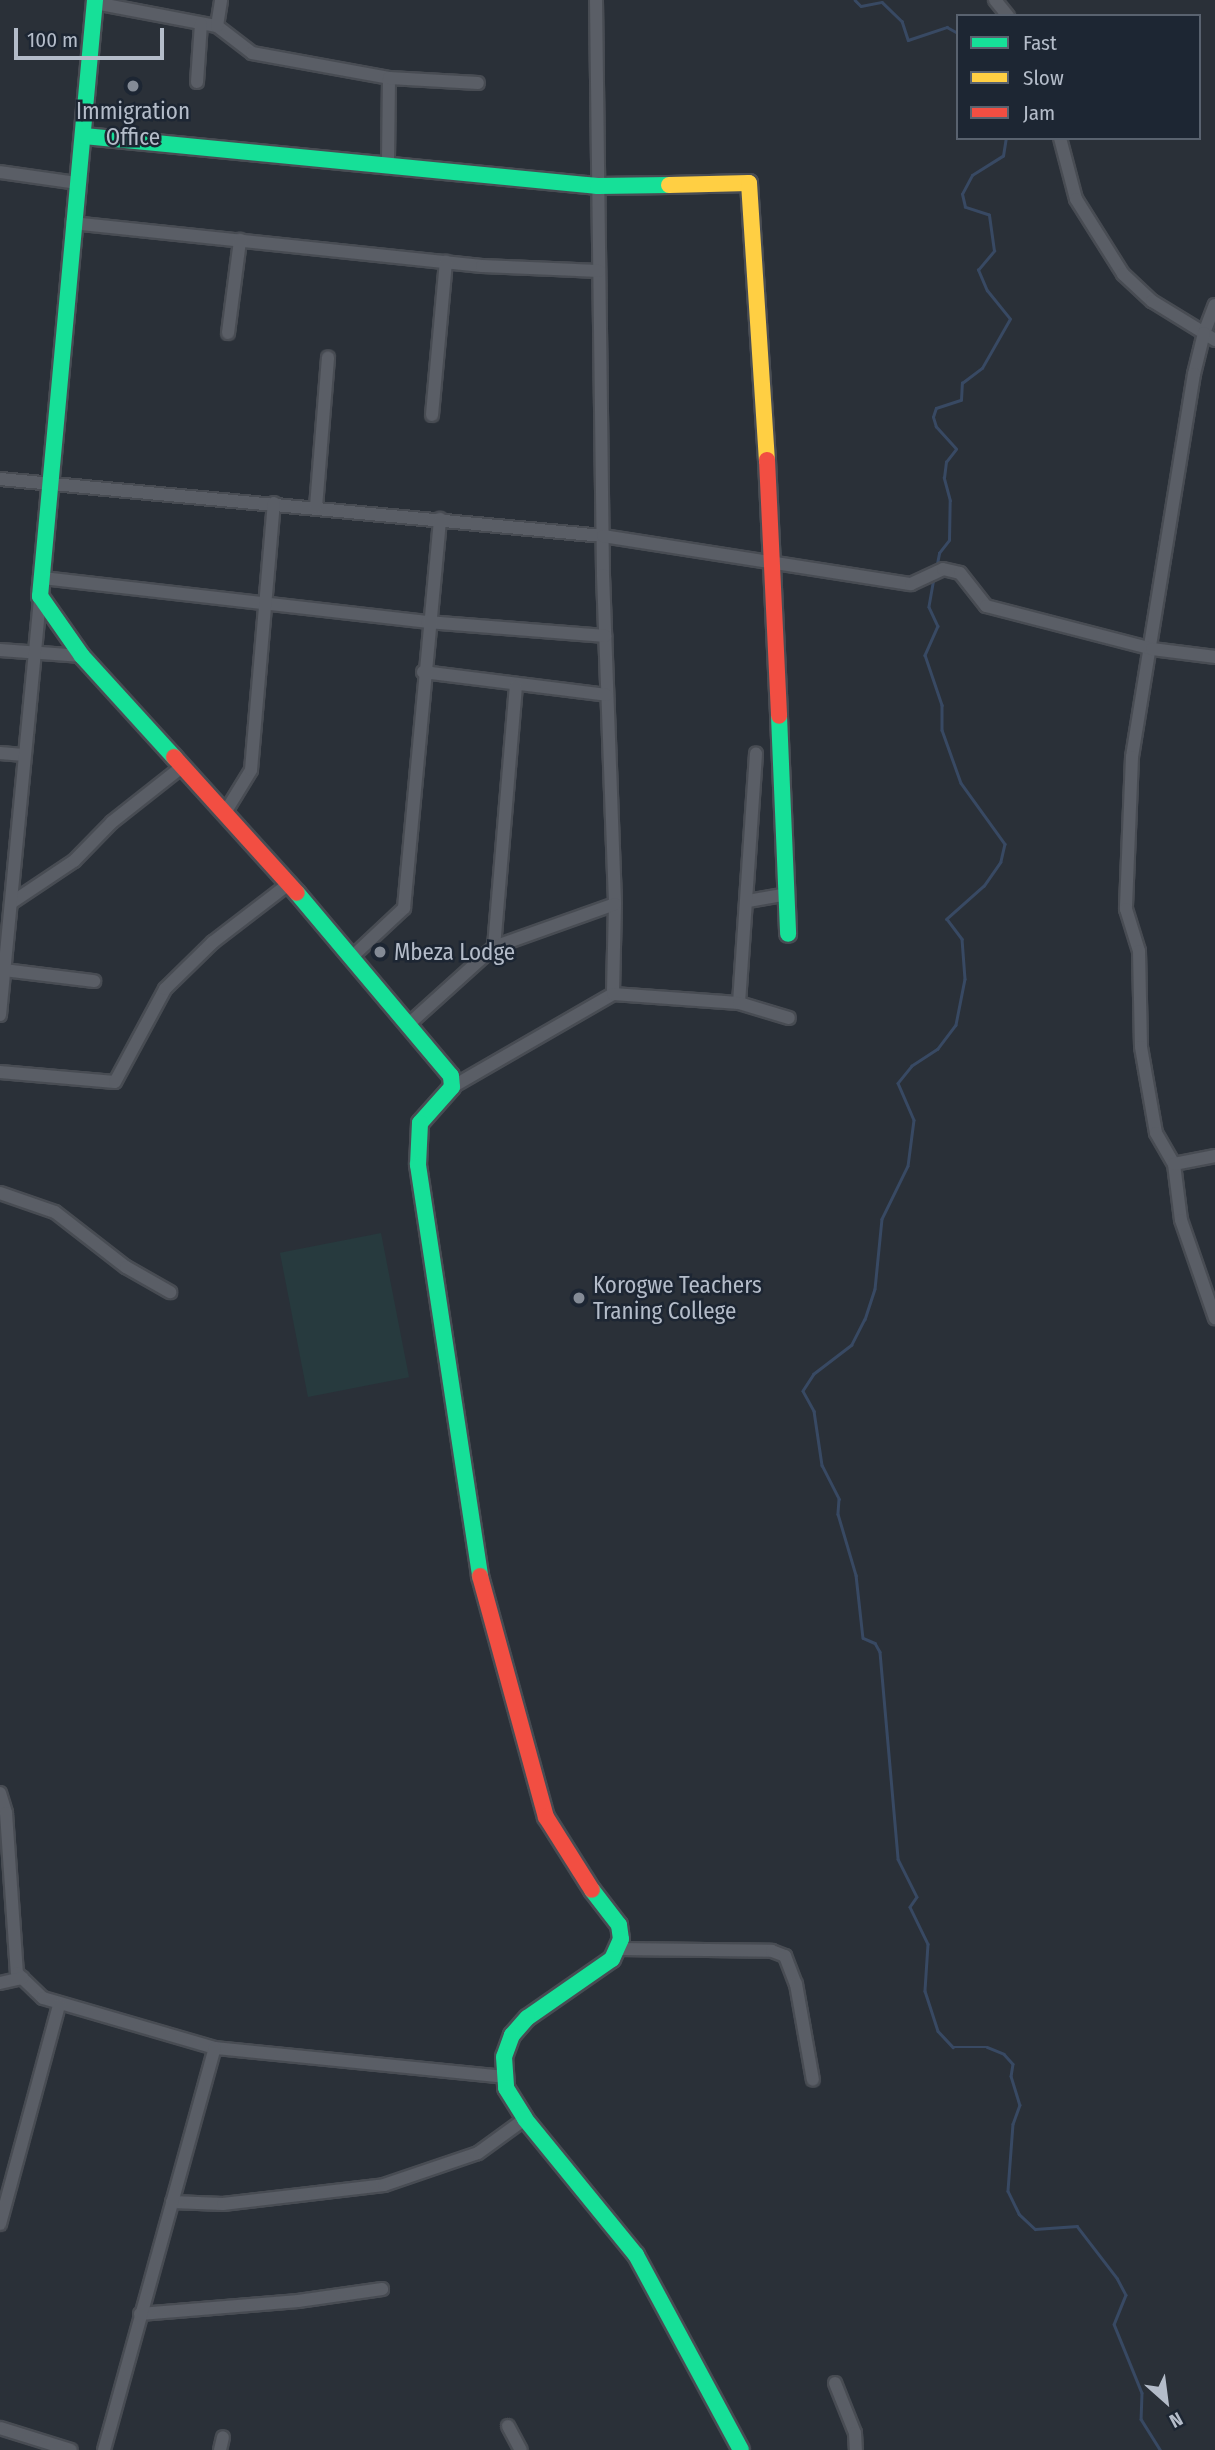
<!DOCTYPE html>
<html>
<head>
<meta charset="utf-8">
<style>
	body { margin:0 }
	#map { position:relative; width:1215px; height:2450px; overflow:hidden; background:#2a3038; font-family:"Fira Sans Condensed",sans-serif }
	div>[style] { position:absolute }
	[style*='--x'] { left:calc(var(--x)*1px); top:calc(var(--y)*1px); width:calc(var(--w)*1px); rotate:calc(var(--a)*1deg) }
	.green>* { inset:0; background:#273a3e; transform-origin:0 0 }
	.stream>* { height:2.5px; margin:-1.25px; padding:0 1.25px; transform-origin:1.25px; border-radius:1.25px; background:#384963 }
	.roads { filter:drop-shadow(2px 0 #484c53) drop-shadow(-2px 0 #484c53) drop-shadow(0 2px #484c53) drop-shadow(0 -2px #484c53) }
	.street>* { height:12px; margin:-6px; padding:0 6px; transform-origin:6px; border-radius:6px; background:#5a5e66 }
	.fast>* { height:16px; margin:-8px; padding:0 8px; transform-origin:8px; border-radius:8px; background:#16e098 }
	.slow>* { height:16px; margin:-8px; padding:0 8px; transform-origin:8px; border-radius:8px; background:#ffcf43 }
	.jam>* { height:16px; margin:-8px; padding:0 8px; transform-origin:8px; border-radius:8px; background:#f24e42 }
	.dots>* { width:19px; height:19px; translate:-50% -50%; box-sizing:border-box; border:4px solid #1d2633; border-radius:50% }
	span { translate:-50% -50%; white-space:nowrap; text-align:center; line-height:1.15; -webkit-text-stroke:5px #1d2633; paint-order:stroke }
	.poi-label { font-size:23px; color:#b4bcc9 }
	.left { translate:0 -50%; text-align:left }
	.legend { position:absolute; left:956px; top:14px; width:245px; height:126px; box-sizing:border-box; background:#1d2633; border:2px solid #59626f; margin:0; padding:9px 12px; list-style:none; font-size:21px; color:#b4bcc9 }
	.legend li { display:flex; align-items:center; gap:14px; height:35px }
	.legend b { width:35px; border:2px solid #59626f }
	.north { position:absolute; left:1131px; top:2366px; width:70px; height:70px; -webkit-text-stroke:5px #1d2633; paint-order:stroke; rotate:152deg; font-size:19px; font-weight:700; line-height:28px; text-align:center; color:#b4bcc9 }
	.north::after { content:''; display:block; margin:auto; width:24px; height:32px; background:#b4bcc9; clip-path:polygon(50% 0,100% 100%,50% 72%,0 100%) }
	.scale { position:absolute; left:14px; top:28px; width:150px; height:32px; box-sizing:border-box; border:4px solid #b4bcc9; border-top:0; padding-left:9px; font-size:21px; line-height:24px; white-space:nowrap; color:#b4bcc9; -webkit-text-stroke:5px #1d2633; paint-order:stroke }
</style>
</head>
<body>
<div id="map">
	<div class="green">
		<i style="left:381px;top:1233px;width:147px;height:103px;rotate:79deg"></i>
	</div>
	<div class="stream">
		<i style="--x:855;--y:0;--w:8;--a:45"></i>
		<i style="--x:861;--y:6;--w:21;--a:-11"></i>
		<i style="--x:882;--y:2;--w:28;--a:44"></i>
		<i style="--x:902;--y:21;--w:20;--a:72"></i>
		<i style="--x:908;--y:40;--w:41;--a:-18.4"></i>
		<i style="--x:947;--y:27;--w:13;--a:29"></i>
		<i style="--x:936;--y:569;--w:16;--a:-79"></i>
		<i style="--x:939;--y:553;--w:16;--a:-52"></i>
		<i style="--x:949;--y:540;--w:39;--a:-89"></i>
		<i style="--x:950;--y:501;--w:24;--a:-105"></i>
		<i style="--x:944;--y:478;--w:16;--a:-83"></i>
		<i style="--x:946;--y:462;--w:16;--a:-52"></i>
		<i style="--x:956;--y:449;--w:30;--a:-132"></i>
		<i style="--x:936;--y:427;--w:10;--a:-107"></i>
		<i style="--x:933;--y:417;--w:9;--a:-72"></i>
		<i style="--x:936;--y:408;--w:26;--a:-18"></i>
		<i style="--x:961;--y:400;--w:17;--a:-87"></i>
		<i style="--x:962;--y:383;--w:25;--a:-37"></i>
		<i style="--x:982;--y:368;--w:56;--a:-60.3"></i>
		<i style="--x:1010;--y:319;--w:36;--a:-129"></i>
		<i style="--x:987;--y:291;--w:23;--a:-113"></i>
		<i style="--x:978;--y:270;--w:25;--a:-50"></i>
		<i style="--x:994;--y:251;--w:36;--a:-98"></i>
		<i style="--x:989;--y:215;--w:25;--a:-162"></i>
		<i style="--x:965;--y:207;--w:13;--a:-103"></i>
		<i style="--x:962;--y:194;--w:21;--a:-62"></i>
		<i style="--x:972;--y:175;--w:36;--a:-32"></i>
		<i style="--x:1003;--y:156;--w:18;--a:-81"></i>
		<i style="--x:934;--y:578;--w:29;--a:100"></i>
		<i style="--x:929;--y:607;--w:21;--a:65"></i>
		<i style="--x:938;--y:626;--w:32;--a:114"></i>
		<i style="--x:925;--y:655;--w:53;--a:71.2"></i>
		<i style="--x:942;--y:705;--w:25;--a:90"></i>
		<i style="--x:942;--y:730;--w:56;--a:70.3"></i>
		<i style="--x:961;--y:783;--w:75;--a:54.2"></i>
		<i style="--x:1005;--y:844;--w:18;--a:103"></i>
		<i style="--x:1001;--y:862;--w:29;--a:125"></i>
		<i style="--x:984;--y:886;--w:50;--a:138.3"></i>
		<i style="--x:947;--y:919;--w:25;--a:53"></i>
		<i style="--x:962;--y:939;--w:40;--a:85.7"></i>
		<i style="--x:965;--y:979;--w:47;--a:101.1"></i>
		<i style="--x:956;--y:1025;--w:30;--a:127"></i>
		<i style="--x:938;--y:1049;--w:31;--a:147"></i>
		<i style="--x:912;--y:1066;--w:22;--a:129"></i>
		<i style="--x:898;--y:1083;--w:40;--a:66.6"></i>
		<i style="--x:914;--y:1120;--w:46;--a:97.4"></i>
		<i style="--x:908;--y:1166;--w:59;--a:116.1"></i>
		<i style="--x:882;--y:1219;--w:70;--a:95.7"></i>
		<i style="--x:875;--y:1289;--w:32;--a:108"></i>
		<i style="--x:865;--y:1319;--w:29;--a:117"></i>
		<i style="--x:852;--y:1345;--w:48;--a:142.7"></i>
		<i style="--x:814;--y:1374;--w:20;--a:123"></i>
		<i style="--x:803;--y:1391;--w:23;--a:61"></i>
		<i style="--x:814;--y:1411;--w:55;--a:81.6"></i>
		<i style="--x:822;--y:1465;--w:38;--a:63"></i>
		<i style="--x:839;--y:1499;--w:15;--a:94"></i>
		<i style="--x:838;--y:1514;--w:64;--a:73.6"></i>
		<i style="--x:856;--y:1575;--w:63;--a:83.7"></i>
		<i style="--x:863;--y:1638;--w:13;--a:23"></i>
		<i style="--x:875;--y:1643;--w:10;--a:61"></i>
		<i style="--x:880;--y:1652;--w:208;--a:85"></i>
		<i style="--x:898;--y:1859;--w:42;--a:63.4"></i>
		<i style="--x:917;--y:1897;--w:12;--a:125"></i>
		<i style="--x:910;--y:1907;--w:41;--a:64.1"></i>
		<i style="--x:928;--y:1944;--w:47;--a:93.7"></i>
		<i style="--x:925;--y:1991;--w:42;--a:72"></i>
		<i style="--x:938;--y:2031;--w:22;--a:47"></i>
		<i style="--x:953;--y:2047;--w:34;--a:0"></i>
		<i style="--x:987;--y:2047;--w:18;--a:22"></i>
		<i style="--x:1004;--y:2054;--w:13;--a:48"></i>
		<i style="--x:1013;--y:2064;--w:12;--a:99"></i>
		<i style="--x:1011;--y:2076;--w:30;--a:73"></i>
		<i style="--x:1020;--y:2105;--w:20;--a:110"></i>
		<i style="--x:1013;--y:2124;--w:67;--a:94.3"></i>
		<i style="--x:1008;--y:2191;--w:25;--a:64"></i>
		<i style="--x:1019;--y:2214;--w:22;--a:43"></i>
		<i style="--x:1035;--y:2229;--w:42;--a:-4.1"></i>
		<i style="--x:1077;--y:2226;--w:66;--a:52.4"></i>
		<i style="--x:1117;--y:2278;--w:19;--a:62"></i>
		<i style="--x:1126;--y:2295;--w:31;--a:112"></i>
		<i style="--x:1114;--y:2324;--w:74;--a:67.9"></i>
		<i style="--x:1142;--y:2393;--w:26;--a:92"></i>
		<i style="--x:1141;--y:2419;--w:36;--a:58"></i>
	</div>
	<div class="roads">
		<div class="street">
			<i style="--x:596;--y:0;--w:575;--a:89.3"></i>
			<i style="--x:603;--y:575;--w:329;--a:87.9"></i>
			<i style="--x:615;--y:904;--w:90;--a:91.3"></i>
			<i style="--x:995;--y:0;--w:21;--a:51"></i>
			<i style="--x:95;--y:3;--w:124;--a:10.7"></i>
			<i style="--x:217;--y:26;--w:44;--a:37.6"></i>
			<i style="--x:252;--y:53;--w:139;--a:10.3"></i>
			<i style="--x:389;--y:78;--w:86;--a:90.7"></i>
			<i style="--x:217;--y:26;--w:26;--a:-81"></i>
			<i style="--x:389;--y:78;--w:89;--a:3.2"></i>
			<i style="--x:197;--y:82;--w:58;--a:-86.1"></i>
			<i style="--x:1060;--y:138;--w:63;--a:75.3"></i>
			<i style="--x:1076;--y:199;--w:89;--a:57.9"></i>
			<i style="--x:1123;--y:274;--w:40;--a:43"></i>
			<i style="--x:1152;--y:301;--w:61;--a:31.6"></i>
			<i style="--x:1204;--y:333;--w:30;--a:-69"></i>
			<i style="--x:0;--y:172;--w:78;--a:8.1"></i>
			<i style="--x:72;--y:223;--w:412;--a:6"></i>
			<i style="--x:482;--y:266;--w:117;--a:2.4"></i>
			<i style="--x:228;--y:333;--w:94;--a:-82.6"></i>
			<i style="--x:1215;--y:340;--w:13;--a:-148"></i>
			<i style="--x:1204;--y:333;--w:42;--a:103.7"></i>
			<i style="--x:1194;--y:374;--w:388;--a:99.2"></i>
			<i style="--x:1132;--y:757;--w:152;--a:92.3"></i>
			<i style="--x:1126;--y:909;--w:44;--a:72.8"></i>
			<i style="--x:1139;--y:951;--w:96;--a:88.8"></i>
			<i style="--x:1141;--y:1047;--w:87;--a:80.1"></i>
			<i style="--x:1156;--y:1133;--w:36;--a:60"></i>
			<i style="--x:1174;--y:1164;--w:56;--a:82.9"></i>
			<i style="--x:1181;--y:1220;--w:104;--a:70.9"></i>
			<i style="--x:432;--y:415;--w:154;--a:-84.8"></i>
			<i style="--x:0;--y:479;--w:606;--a:5.4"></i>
			<i style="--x:603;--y:536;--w:312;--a:8.9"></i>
			<i style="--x:911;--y:584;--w:35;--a:-25"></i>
			<i style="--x:943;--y:569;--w:17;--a:13"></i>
			<i style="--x:960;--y:573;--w:42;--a:51.8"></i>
			<i style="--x:986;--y:606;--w:171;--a:14.5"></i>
			<i style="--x:1152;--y:649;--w:64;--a:7.2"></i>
			<i style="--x:316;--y:507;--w:150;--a:-85.4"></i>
			<i style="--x:42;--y:578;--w:388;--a:6.5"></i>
			<i style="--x:427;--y:622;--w:179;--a:4.5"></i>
			<i style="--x:0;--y:650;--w:82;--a:4.2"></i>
			<i style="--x:423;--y:672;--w:185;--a:7.1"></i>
			<i style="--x:0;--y:753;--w:24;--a:5"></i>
			<i style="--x:226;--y:811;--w:48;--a:-58.6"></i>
			<i style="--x:251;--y:770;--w:268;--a:-85.1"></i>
			<i style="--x:748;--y:901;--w:39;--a:-10"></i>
			<i style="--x:11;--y:903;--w:76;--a:-33.7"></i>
			<i style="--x:74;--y:861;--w:54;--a:-45.7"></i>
			<i style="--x:112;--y:822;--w:90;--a:-38.3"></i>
			<i style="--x:494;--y:947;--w:262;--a:-85.2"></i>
			<i style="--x:354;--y:955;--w:69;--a:-43.2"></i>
			<i style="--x:404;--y:908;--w:391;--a:-84.7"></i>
			<i style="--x:4;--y:970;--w:91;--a:7"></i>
			<i style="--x:739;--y:1003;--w:250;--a:-86.1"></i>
			<i style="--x:0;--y:1015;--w:421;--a:-84.5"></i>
			<i style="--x:410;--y:1023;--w:113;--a:-42.1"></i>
			<i style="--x:494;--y:947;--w:128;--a:-19.6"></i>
			<i style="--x:0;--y:1072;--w:115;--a:5"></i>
			<i style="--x:115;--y:1082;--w:106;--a:-61.7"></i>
			<i style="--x:165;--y:989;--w:67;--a:-44.4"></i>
			<i style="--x:213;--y:942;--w:97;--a:-37.5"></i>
			<i style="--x:452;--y:1087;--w:186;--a:-30"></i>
			<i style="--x:613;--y:994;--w:126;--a:4.1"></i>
			<i style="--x:739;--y:1003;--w:52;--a:16.7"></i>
			<i style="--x:1174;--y:1164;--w:42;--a:-11"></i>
			<i style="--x:0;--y:1193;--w:58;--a:19.1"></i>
			<i style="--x:55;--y:1212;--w:90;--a:37.8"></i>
			<i style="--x:126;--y:1267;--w:51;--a:29.6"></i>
			<i style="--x:0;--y:1793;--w:21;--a:73"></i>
			<i style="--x:6;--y:1813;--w:160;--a:86.1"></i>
			<i style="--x:17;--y:1973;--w:36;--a:44"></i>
			<i style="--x:43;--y:1998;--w:179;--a:16.2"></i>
			<i style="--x:215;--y:2048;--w:290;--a:5.7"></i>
			<i style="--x:619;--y:1949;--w:153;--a:0.7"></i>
			<i style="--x:772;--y:1951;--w:14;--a:21"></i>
			<i style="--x:785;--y:1956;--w:30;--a:69"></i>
			<i style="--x:796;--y:1984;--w:97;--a:80"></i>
			<i style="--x:0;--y:1983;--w:23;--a:-13"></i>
			<i style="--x:172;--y:2202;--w:51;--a:2.2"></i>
			<i style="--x:223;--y:2204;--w:162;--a:-6.7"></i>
			<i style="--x:384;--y:2185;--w:99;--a:-18.8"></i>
			<i style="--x:478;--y:2153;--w:58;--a:-35.9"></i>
			<i style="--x:0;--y:2224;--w:227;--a:-74.9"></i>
			<i style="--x:140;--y:2314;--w:159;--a:-4.7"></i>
			<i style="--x:298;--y:2301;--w:85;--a:-8.1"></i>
			<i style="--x:835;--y:2383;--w:54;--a:68.2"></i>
			<i style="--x:855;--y:2433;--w:17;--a:87"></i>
			<i style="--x:508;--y:2426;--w:27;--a:62"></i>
			<i style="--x:0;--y:2428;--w:74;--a:17.2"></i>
			<i style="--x:104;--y:2450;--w:417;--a:-74.6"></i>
			<i style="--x:220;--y:2450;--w:13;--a:-77"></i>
		</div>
		<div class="fast">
			<i style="--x:95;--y:0;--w:599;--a:95.27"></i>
			<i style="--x:40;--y:596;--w:73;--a:55"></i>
			<i style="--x:82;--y:656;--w:137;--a:47.7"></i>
			<i style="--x:84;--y:136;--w:516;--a:5.56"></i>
			<i style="--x:598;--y:186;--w:71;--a:-0.8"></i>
			<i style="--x:779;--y:716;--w:218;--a:87.6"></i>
			<i style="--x:297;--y:893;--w:239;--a:49.9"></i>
			<i style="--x:451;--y:1076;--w:11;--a:85"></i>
			<i style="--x:452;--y:1087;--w:48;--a:131.6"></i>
			<i style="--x:420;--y:1123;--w:42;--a:92.7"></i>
			<i style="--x:418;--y:1165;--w:416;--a:81.4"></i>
			<i style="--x:592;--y:1890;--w:44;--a:52.4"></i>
			<i style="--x:619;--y:1925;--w:14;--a:82"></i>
			<i style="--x:621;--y:1939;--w:22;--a:114"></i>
			<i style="--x:612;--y:1959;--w:103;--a:145.2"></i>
			<i style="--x:527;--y:2018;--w:23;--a:131"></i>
			<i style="--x:512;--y:2035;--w:23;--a:110"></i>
			<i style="--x:504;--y:2057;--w:31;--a:86"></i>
			<i style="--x:506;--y:2088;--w:36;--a:58"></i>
			<i style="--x:525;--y:2119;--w:176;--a:50.8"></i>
			<i style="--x:636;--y:2255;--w:221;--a:61.7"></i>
		</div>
		<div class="slow">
			<i style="--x:669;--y:185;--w:80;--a:-1.4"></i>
			<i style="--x:749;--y:183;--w:278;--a:86.3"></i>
		</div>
		<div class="jam">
			<i style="--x:767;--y:460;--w:256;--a:87.3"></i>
			<i style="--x:174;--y:757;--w:183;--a:47.9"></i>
			<i style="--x:480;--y:1576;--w:250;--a:74.7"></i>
			<i style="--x:546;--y:1817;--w:86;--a:57.8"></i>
		</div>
	</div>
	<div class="dots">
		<i style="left:133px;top:86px;background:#848b96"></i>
		<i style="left:380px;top:952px;background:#848b96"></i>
		<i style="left:579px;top:1298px;background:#848b96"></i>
	</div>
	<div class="poi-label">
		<span style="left:133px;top:124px">Immigration<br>Office</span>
		<span class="left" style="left:394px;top:952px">Mbeza Lodge</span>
		<span class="left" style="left:593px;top:1298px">Korogwe Teachers<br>Traning College</span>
	</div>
	<ul class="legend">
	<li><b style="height:9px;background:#16e098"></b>Fast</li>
	<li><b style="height:9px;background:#ffcf43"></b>Slow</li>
	<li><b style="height:9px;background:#f24e42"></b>Jam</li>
	</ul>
	<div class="north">N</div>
	<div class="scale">100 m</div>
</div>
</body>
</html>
